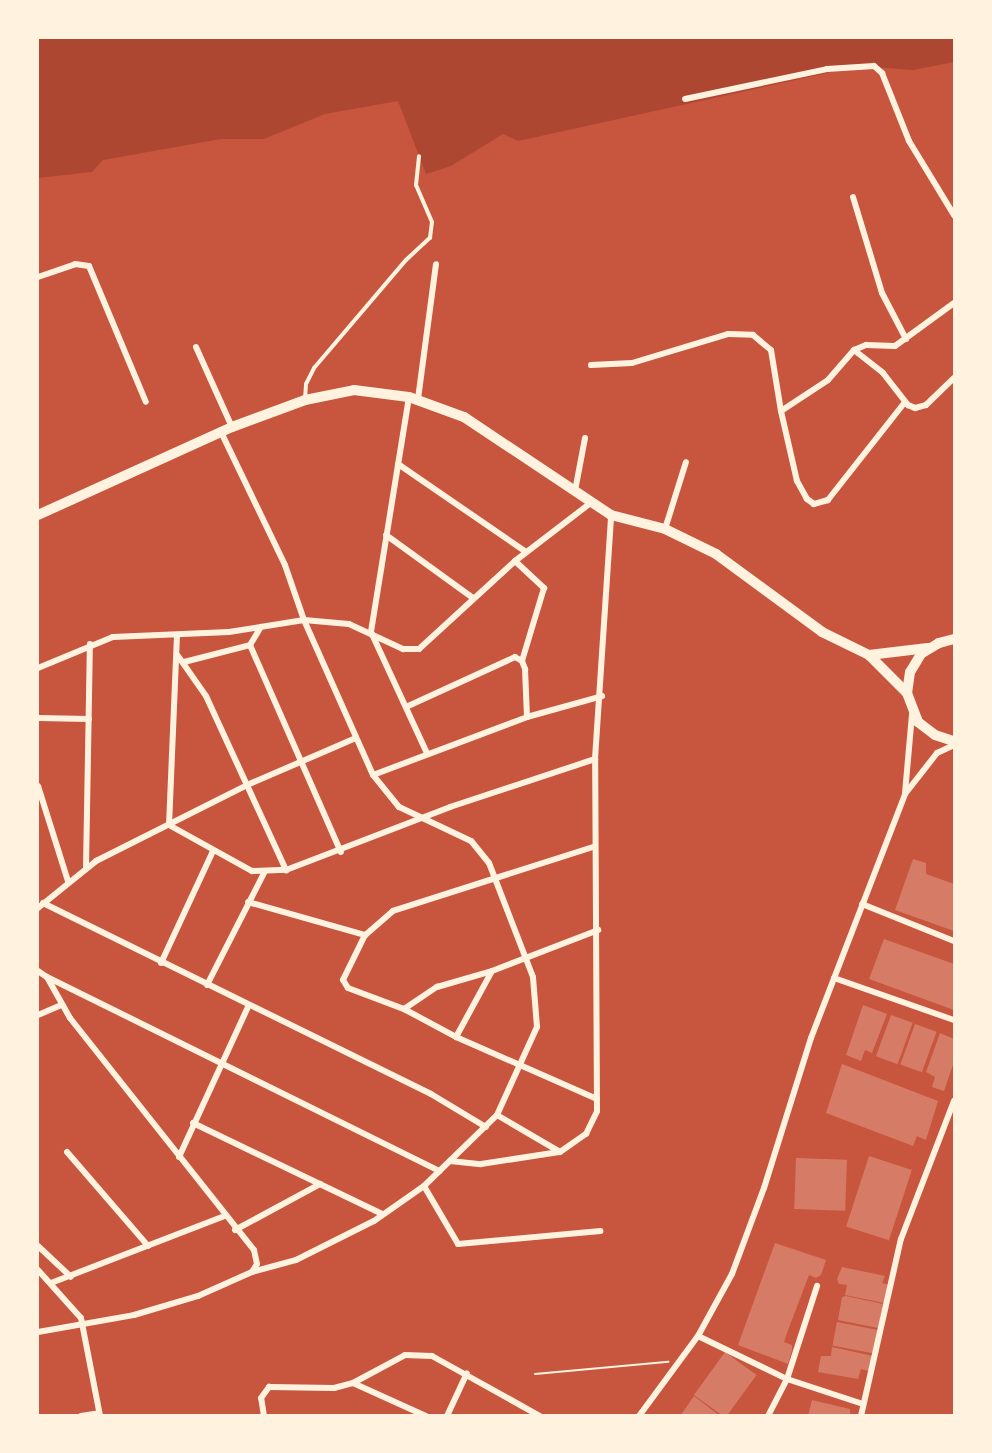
<!DOCTYPE html>
<html>
<head>
<meta charset="utf-8">
<style>
	body { margin:0 }
	#map { position:relative; width:992px; height:1453px; overflow:hidden; background:#c8553d; font-family:Overpass,sans-serif }
	div>[style] { position:absolute }
	[style*='--x'] { left:calc(var(--x)*1px); top:calc(var(--y)*1px); width:calc(var(--w)*1px); rotate:calc(var(--a)*1deg) }
	.green>* { inset:0; background:#ae4732 }
	.building>* { inset:0; background:#d67c66; transform-origin:0 0 }
	.path>* { height:2px; margin:-1px; padding:0 1px; transform-origin:1px; border-radius:1px; background:#fff3e0 }
	.service>* { height:4px; margin:-2px; padding:0 2px; transform-origin:2px; border-radius:2px; background:#fff3e0 }
	.minor>* { height:6px; margin:-3px; padding:0 3px; transform-origin:3px; border-radius:3px; background:#fff3e0 }
	.tertiary>* { height:10px; margin:-5px; padding:0 5px; transform-origin:5px; border-radius:5px; background:#fff3e0 }
	span { translate:-50% -50%; white-space:nowrap; text-align:center; line-height:1.15; -webkit-text-stroke:5px #fff3e0; paint-order:stroke }
	.frame { position:absolute; inset:0; border:39px solid #fff3e0; pointer-events:none }
</style>
</head>
<body>
<div id="map">
	<div class="green">
		<i style="clip-path:polygon(38px 38px,954px 38px,954px 62px,913px 70px,859px 66px,518px 141px,503px 134px,451px 166px,426px 174px,398px 101px,325px 114px,264px 139px,221px 139px,103px 160px,92px 172px,38px 178px)"></i>
	</div>
	<div class="building">
		<i style="clip-path:polygon(913px 859px,926px 863px,926px 874px,954px 884px,954px 931px,895px 910px)"></i>
		<i style="clip-path:polygon(884px 939px,954px 964px,954px 1010px,869px 979px)"></i>
		<i style="clip-path:polygon(863px 1005px,887px 1014px,872px 1053px,865px 1050px,861px 1061px,846px 1055px)"></i>
		<i style="left:891px;top:1015px;width:23px;height:44px;rotate:20deg"></i>
		<i style="left:915px;top:1024px;width:23px;height:43px;rotate:20deg"></i>
		<i style="clip-path:polygon(940px 1033px,954px 1039px,954px 1062px,944px 1091px,932px 1087px,935px 1077px,926px 1072px)"></i>
		<i style="clip-path:polygon(842px 1064px,938px 1101px,926px 1140px,917px 1136px,913px 1146px,826px 1113px)"></i>
		<i style="left:869px;top:1156px;width:45px;height:74px;rotate:18deg"></i>
		<i style="left:796px;top:1158px;width:51px;height:51px;rotate:2deg"></i>
		<i style="clip-path:polygon(775px 1243px,826px 1260px,821px 1275px,816px 1278px,809px 1275px,787px 1333px,784px 1342px,792px 1345px,792px 1350px,788px 1364px,738px 1345px)"></i>
		<i style="clip-path:polygon(842px 1267px,885px 1276px,882px 1283px,889px 1285px,884px 1303px,845px 1295px,847px 1285px,839px 1284px,837px 1279px)"></i>
		<i style="clip-path:polygon(846px 1296px,883px 1304px,878px 1328px,838px 1320px,842px 1297px)"></i>
		<i style="left:837px;top:1322px;width:42px;height:24px;rotate:11deg"></i>
		<i style="clip-path:polygon(832px 1347px,873px 1356px,869px 1371px,861px 1369px,858px 1379px,818px 1372px,821px 1356px,831px 1356px)"></i>
		<i style="left:725px;top:1352px;width:39px;height:53px;rotate:36deg"></i>
		<i style="clip-path:polygon(694px 1396px,720px 1416px,680px 1416px)"></i>
		<i style="clip-path:polygon(812px 1400px,850px 1409px,850px 1416px,808px 1416px)"></i>
	</div>
	<div class="path">
		<i style="--x:535;--y:1374;--w:134;--a:-5.2"></i>
	</div>
	<div class="service">
		<i style="--x:305;--y:399;--w:15;--a:-86"></i>
		<i style="--x:306;--y:384;--w:18;--a:-63"></i>
		<i style="--x:314;--y:368;--w:142;--a:-49.6"></i>
		<i style="--x:406;--y:260;--w:33;--a:-43"></i>
		<i style="--x:430;--y:238;--w:16;--a:-83"></i>
		<i style="--x:432;--y:222;--w:40;--a:-113.4"></i>
		<i style="--x:416;--y:185;--w:29;--a:-84"></i>
	</div>
	<div class="minor">
		<i style="--x:685;--y:99;--w:145;--a:-11.9"></i>
		<i style="--x:827;--y:69;--w:47;--a:-3.7"></i>
		<i style="--x:874;--y:66;--w:11;--a:41"></i>
		<i style="--x:882;--y:73;--w:73;--a:68.3"></i>
		<i style="--x:909;--y:141;--w:87;--a:58.7"></i>
		<i style="--x:853;--y:197;--w:100;--a:73.2"></i>
		<i style="--x:882;--y:293;--w:52;--a:62.4"></i>
		<i style="--x:38;--y:277;--w:39;--a:-19"></i>
		<i style="--x:75;--y:264;--w:14;--a:8"></i>
		<i style="--x:89;--y:266;--w:147;--a:67.3"></i>
		<i style="--x:196;--y:347;--w:88;--a:65.8"></i>
		<i style="--x:854;--y:350;--w:37;--a:38"></i>
		<i style="--x:883;--y:373;--w:41;--a:52"></i>
		<i style="--x:908;--y:405;--w:8;--a:23"></i>
		<i style="--x:915;--y:408;--w:11;--a:-15"></i>
		<i style="--x:926;--y:405;--w:39;--a:-44"></i>
		<i style="--x:591;--y:365;--w:41;--a:-2.8"></i>
		<i style="--x:632;--y:363;--w:100;--a:-16.8"></i>
		<i style="--x:728;--y:334;--w:25;--a:2"></i>
		<i style="--x:753;--y:335;--w:23;--a:40"></i>
		<i style="--x:771;--y:350;--w:62;--a:80.7"></i>
		<i style="--x:409;--y:397;--w:238;--a:99.2"></i>
		<i style="--x:371;--y:632;--w:133;--a:65.2"></i>
		<i style="--x:418;--y:399;--w:136;--a:-82.4"></i>
		<i style="--x:905;--y:402;--w:125;--a:128.2"></i>
		<i style="--x:828;--y:500;--w:15;--a:164"></i>
		<i style="--x:814;--y:504;--w:9;--a:-144"></i>
		<i style="--x:807;--y:499;--w:21;--a:-119"></i>
		<i style="--x:797;--y:481;--w:72;--a:-102.9"></i>
		<i style="--x:781;--y:411;--w:56;--a:-33.4"></i>
		<i style="--x:828;--y:380;--w:40;--a:-49"></i>
		<i style="--x:854;--y:350;--w:13;--a:-23"></i>
		<i style="--x:866;--y:345;--w:29;--a:2"></i>
		<i style="--x:895;--y:346;--w:73;--a:-36.1"></i>
		<i style="--x:398;--y:464;--w:155;--a:34.5"></i>
		<i style="--x:575;--y:491;--w:54;--a:-79.3"></i>
		<i style="--x:665;--y:529;--w:70;--a:-72.6"></i>
		<i style="--x:386;--y:535;--w:107;--a:35.9"></i>
		<i style="--x:515;--y:561;--w:40;--a:43"></i>
		<i style="--x:544;--y:588;--w:76;--a:106.8"></i>
		<i style="--x:177;--y:635;--w:190;--a:92.4"></i>
		<i style="--x:169;--y:825;--w:95;--a:29"></i>
		<i style="--x:252;--y:871;--w:34;--a:-2"></i>
		<i style="--x:286;--y:870;--w:176;--a:-21"></i>
		<i style="--x:450;--y:807;--w:153;--a:-18.3"></i>
		<i style="--x:250;--y:645;--w:226;--a:66.3"></i>
		<i style="--x:178;--y:656;--w:49;--a:55"></i>
		<i style="--x:206;--y:696;--w:192;--a:65.3"></i>
		<i style="--x:184;--y:662;--w:68;--a:-14.4"></i>
		<i style="--x:250;--y:645;--w:21;--a:-59"></i>
		<i style="--x:38;--y:668;--w:81;--a:-22.5"></i>
		<i style="--x:113;--y:637;--w:116;--a:-2.5"></i>
		<i style="--x:229;--y:632;--w:76;--a:-9.1"></i>
		<i style="--x:304;--y:620;--w:45;--a:5.1"></i>
		<i style="--x:349;--y:624;--w:60;--a:24.8"></i>
		<i style="--x:403;--y:649;--w:16;--a:0"></i>
		<i style="--x:419;--y:649;--w:130;--a:-42.5"></i>
		<i style="--x:515;--y:561;--w:97;--a:-37.5"></i>
		<i style="--x:406;--y:707;--w:120;--a:-24.6"></i>
		<i style="--x:515;--y:657;--w:8;--a:30"></i>
		<i style="--x:522;--y:661;--w:9;--a:69"></i>
		<i style="--x:525;--y:669;--w:48;--a:87.6"></i>
		<i style="--x:38;--y:718;--w:51;--a:1.1"></i>
		<i style="--x:373;--y:775;--w:165;--a:-20.6"></i>
		<i style="--x:527;--y:717;--w:78;--a:-15.6"></i>
		<i style="--x:38;--y:786;--w:100;--a:72.5"></i>
		<i style="--x:905;--y:793;--w:79;--a:-84.9"></i>
		<i style="--x:593;--y:847;--w:210;--a:162.3"></i>
		<i style="--x:393;--y:911;--w:37;--a:139"></i>
		<i style="--x:365;--y:935;--w:50;--a:116.1"></i>
		<i style="--x:343;--y:980;--w:9;--a:58"></i>
		<i style="--x:348;--y:988;--w:60;--a:20.6"></i>
		<i style="--x:404;--y:1009;--w:59;--a:28.3"></i>
		<i style="--x:456;--y:1037;--w:154;--a:23.7"></i>
		<i style="--x:86;--y:868;--w:224;--a:-89"></i>
		<i style="--x:248;--y:902;--w:122;--a:15.8"></i>
		<i style="--x:43;--y:903;--w:432;--a:26.2"></i>
		<i style="--x:431;--y:1094;--w:64;--a:31"></i>
		<i style="--x:862;--y:904;--w:99;--a:21.9"></i>
		<i style="--x:38;--y:908;--w:75;--a:-39"></i>
		<i style="--x:96;--y:861;--w:169;--a:-26.7"></i>
		<i style="--x:247;--y:785;--w:116;--a:-23.3"></i>
		<i style="--x:161;--y:963;--w:123;--a:-65.1"></i>
		<i style="--x:38;--y:971;--w:11;--a:34"></i>
		<i style="--x:47;--y:977;--w:47;--a:60.7"></i>
		<i style="--x:70;--y:1018;--w:296;--a:51.6"></i>
		<i style="--x:254;--y:1250;--w:14;--a:78"></i>
		<i style="--x:257;--y:1264;--w:9;--a:122"></i>
		<i style="--x:47;--y:977;--w:438;--a:26.3"></i>
		<i style="--x:834;--y:978;--w:127;--a:19.3"></i>
		<i style="--x:207;--y:985;--w:126;--a:-63"></i>
		<i style="--x:404;--y:1009;--w:40;--a:-34"></i>
		<i style="--x:437;--y:987;--w:57;--a:-16.2"></i>
		<i style="--x:492;--y:971;--w:114;--a:-21.1"></i>
		<i style="--x:38;--y:1015;--w:26;--a:-23"></i>
		<i style="--x:456;--y:1037;--w:75;--a:-61.4"></i>
		<i style="--x:497;--y:1115;--w:73;--a:30.4"></i>
		<i style="--x:560;--y:1152;--w:32;--a:-35"></i>
		<i style="--x:586;--y:1134;--w:25;--a:-64"></i>
		<i style="--x:597;--y:1111;--w:352;--a:-90.3"></i>
		<i style="--x:595;--y:759;--w:245;--a:-86.2"></i>
		<i style="--x:193;--y:1123;--w:210;--a:25.7"></i>
		<i style="--x:67;--y:1152;--w:124;--a:49.2"></i>
		<i style="--x:179;--y:1157;--w:165;--a:-65.3"></i>
		<i style="--x:450;--y:1161;--w:31;--a:6"></i>
		<i style="--x:481;--y:1164;--w:79;--a:-8.7"></i>
		<i style="--x:424;--y:1186;--w:67;--a:59.6"></i>
		<i style="--x:458;--y:1244;--w:143;--a:-5.2"></i>
		<i style="--x:235;--y:1230;--w:97;--a:-28.4"></i>
		<i style="--x:38;--y:1246;--w:45;--a:43.2"></i>
		<i style="--x:38;--y:1270;--w:64;--a:48.1"></i>
		<i style="--x:81;--y:1318;--w:100;--a:79"></i>
		<i style="--x:51;--y:1283;--w:186;--a:-21.1"></i>
		<i style="--x:38;--y:1332;--w:97;--a:-10"></i>
		<i style="--x:134;--y:1315;--w:67;--a:-16.5"></i>
		<i style="--x:198;--y:1296;--w:59;--a:-24"></i>
		<i style="--x:252;--y:1272;--w:46;--a:-15.3"></i>
		<i style="--x:296;--y:1260;--w:87;--a:-26.6"></i>
		<i style="--x:374;--y:1221;--w:61;--a:-35"></i>
		<i style="--x:424;--y:1186;--w:102;--a:-44.2"></i>
		<i style="--x:497;--y:1115;--w:97;--a:-65.6"></i>
		<i style="--x:537;--y:1027;--w:50;--a:-94.6"></i>
		<i style="--x:533;--y:977;--w:122;--a:-111.1"></i>
		<i style="--x:489;--y:863;--w:28;--a:-129"></i>
		<i style="--x:471;--y:841;--w:80;--a:-154.7"></i>
		<i style="--x:399;--y:807;--w:41;--a:-129.1"></i>
		<i style="--x:373;--y:775;--w:170;--a:-114"></i>
		<i style="--x:304;--y:620;--w:58;--a:-109.1"></i>
		<i style="--x:285;--y:565;--w:148;--a:-115.7"></i>
		<i style="--x:698;--y:1336;--w:99;--a:25.8"></i>
		<i style="--x:787;--y:1379;--w:80;--a:18.2"></i>
		<i style="--x:353;--y:1383;--w:80;--a:24.3"></i>
		<i style="--x:81;--y:1416;--w:18;--a:-9"></i>
		<i style="--x:264;--y:1416;--w:18;--a:-99"></i>
		<i style="--x:261;--y:1398;--w:14;--a:-54"></i>
		<i style="--x:269;--y:1387;--w:65;--a:0.9"></i>
		<i style="--x:334;--y:1388;--w:20;--a:-15"></i>
		<i style="--x:353;--y:1383;--w:59;--a:-28.3"></i>
		<i style="--x:405;--y:1355;--w:27;--a:2"></i>
		<i style="--x:432;--y:1356;--w:124;--a:29.1"></i>
		<i style="--x:447;--y:1416;--w:47;--a:-65.1"></i>
		<i style="--x:639;--y:1416;--w:99;--a:-53.6"></i>
		<i style="--x:698;--y:1336;--w:71;--a:-61.3"></i>
		<i style="--x:732;--y:1274;--w:92;--a:-69.6"></i>
		<i style="--x:764;--y:1188;--w:157;--a:-72.6"></i>
		<i style="--x:811;--y:1038;--w:261;--a:-68.9"></i>
		<i style="--x:905;--y:794;--w:52;--a:-52"></i>
		<i style="--x:937;--y:753;--w:19;--a:-25"></i>
		<i style="--x:768;--y:1416;--w:42;--a:-62.8"></i>
		<i style="--x:787;--y:1379;--w:98;--a:-72.1"></i>
		<i style="--x:861;--y:1416;--w:181;--a:-77.3"></i>
		<i style="--x:901;--y:1239;--w:148;--a:-69"></i>
	</div>
	<div class="tertiary">
		<i style="--x:38;--y:515;--w:213;--a:-24.4"></i>
		<i style="--x:232;--y:427;--w:78;--a:-20.3"></i>
		<i style="--x:305;--y:400;--w:50;--a:-11.5"></i>
		<i style="--x:354;--y:390;--w:55;--a:7.3"></i>
		<i style="--x:409;--y:397;--w:59;--a:20"></i>
		<i style="--x:464;--y:417;--w:177;--a:33.7"></i>
		<i style="--x:611;--y:515;--w:56;--a:14.5"></i>
		<i style="--x:665;--y:529;--w:57;--a:26.1"></i>
		<i style="--x:716;--y:554;--w:132;--a:36.3"></i>
		<i style="--x:822;--y:632;--w:52;--a:26.1"></i>
		<i style="--x:869;--y:655;--w:54;--a:45"></i>
		<i style="--x:954;--y:639;--w:16;--a:165"></i>
		<i style="--x:939;--y:643;--w:21;--a:149"></i>
		<i style="--x:921;--y:654;--w:21;--a:121"></i>
		<i style="--x:910;--y:672;--w:21;--a:98"></i>
		<i style="--x:907;--y:693;--w:31;--a:69"></i>
		<i style="--x:918;--y:722;--w:21;--a:37"></i>
		<i style="--x:935;--y:735;--w:20;--a:18"></i>
		<i style="--x:869;--y:655;--w:59;--a:-6.8"></i>
	</div>
	<div class="frame"></div>
</div>
</body>
</html>
